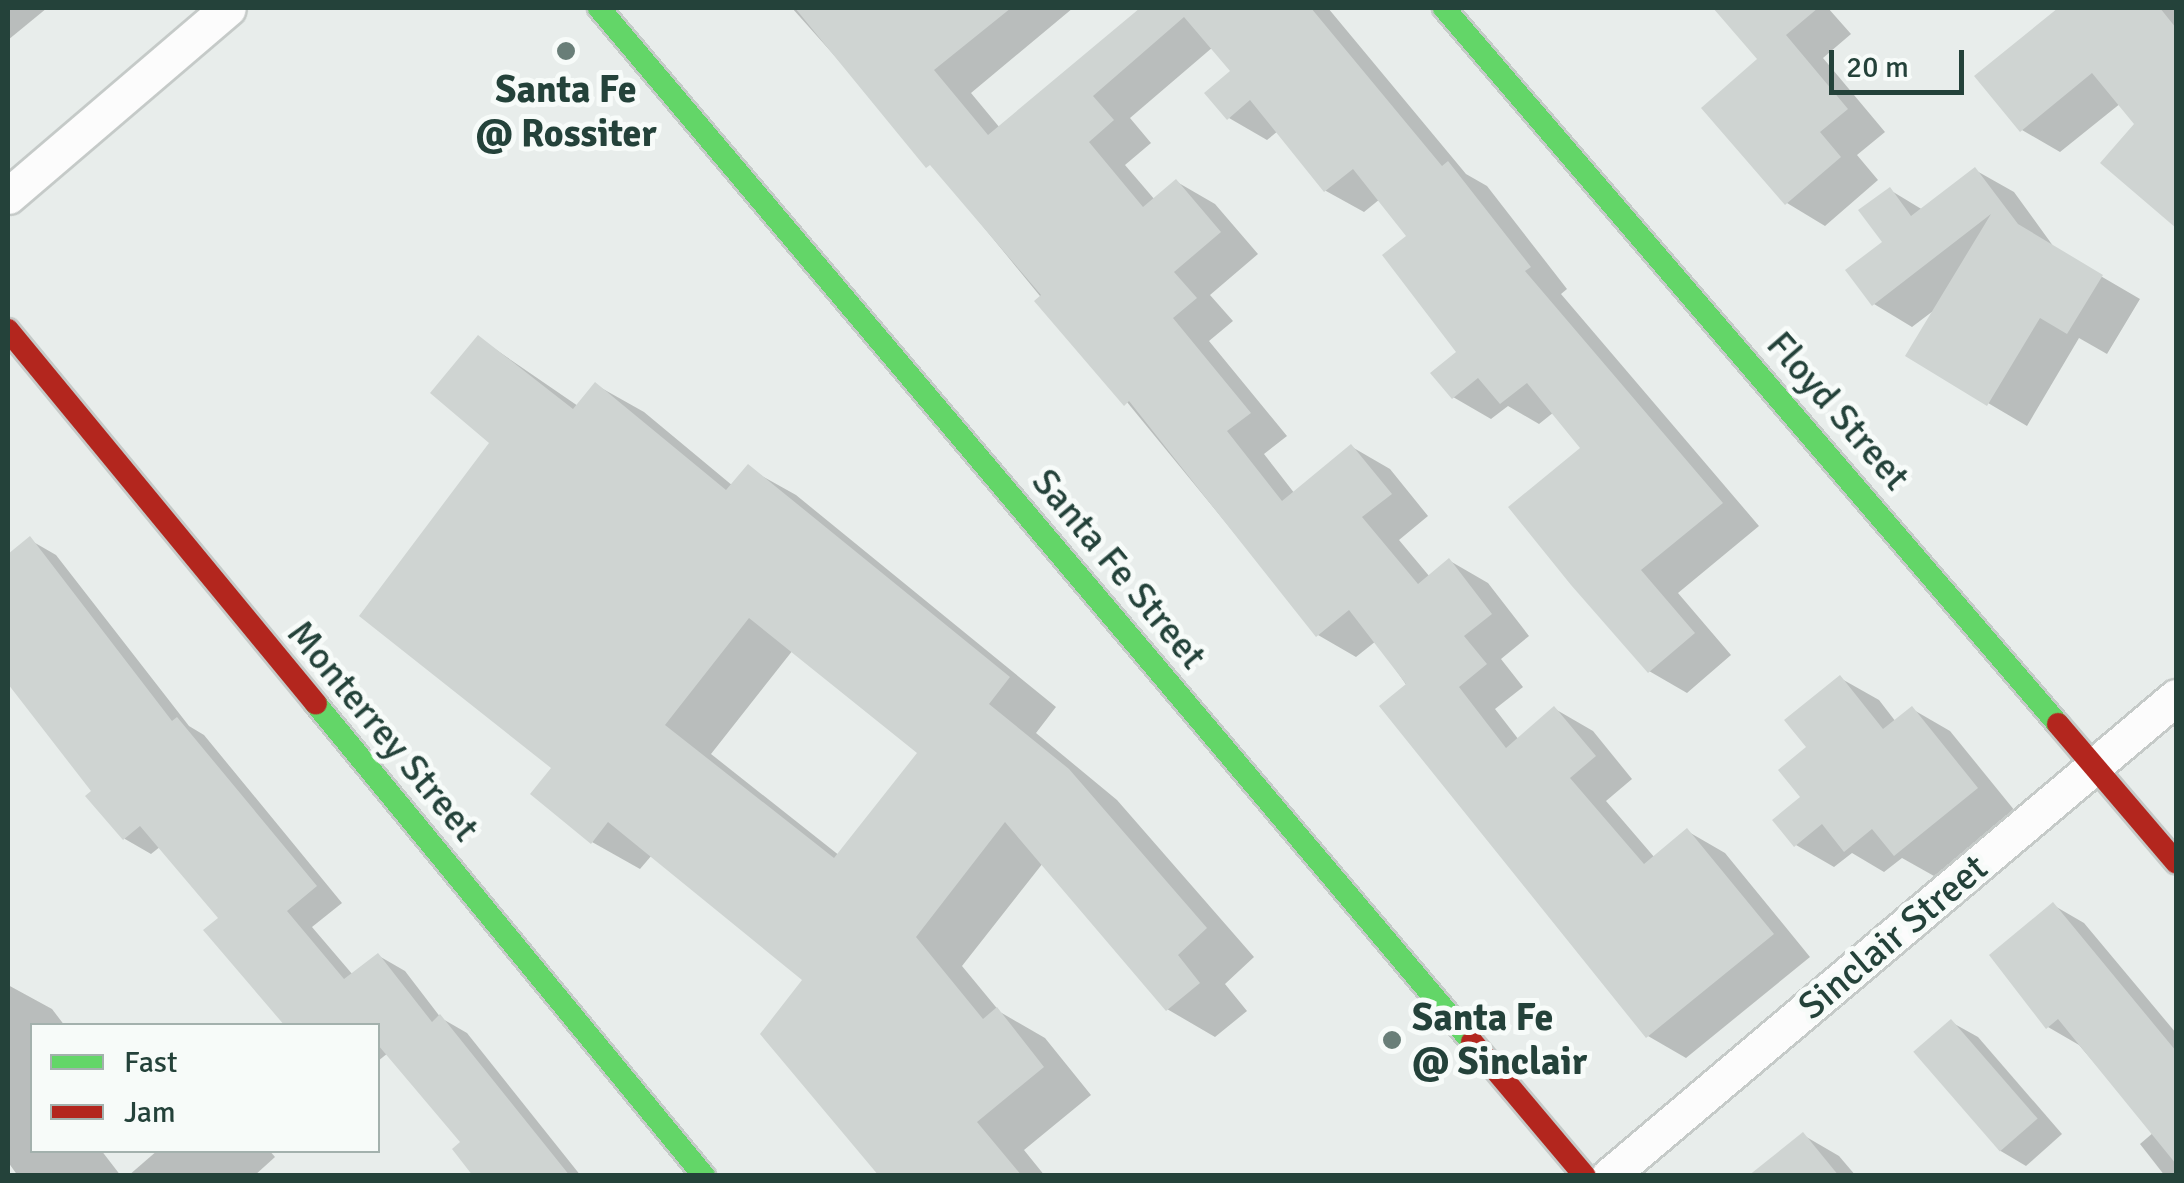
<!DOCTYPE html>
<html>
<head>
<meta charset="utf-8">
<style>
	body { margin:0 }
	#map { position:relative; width:2184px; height:1183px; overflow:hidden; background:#e8edeb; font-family:Signika,sans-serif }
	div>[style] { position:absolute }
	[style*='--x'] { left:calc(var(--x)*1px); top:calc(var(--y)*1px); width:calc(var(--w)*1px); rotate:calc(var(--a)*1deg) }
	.shadow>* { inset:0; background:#0003 }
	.building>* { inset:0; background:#cfd4d2; transform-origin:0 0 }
	.roads { filter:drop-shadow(2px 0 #c5cac8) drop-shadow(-2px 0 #c5cac8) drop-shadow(0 2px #c5cac8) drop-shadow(0 -2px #c5cac8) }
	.street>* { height:35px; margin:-17.5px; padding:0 17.5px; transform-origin:17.5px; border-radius:17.5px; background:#fcfcfc }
	.fast>* { height:22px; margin:-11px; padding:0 11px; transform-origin:11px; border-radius:11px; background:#63d668 }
	.jam>* { height:22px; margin:-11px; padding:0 11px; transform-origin:11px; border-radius:11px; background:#b3261e }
	.dots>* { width:28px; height:28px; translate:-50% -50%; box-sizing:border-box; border:5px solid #f7fbf9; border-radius:50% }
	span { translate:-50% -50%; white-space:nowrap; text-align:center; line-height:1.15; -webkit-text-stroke:10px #f7fbf9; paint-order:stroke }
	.poi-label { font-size:38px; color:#24423a; font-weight:700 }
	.left { translate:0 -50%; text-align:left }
	.street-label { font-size:38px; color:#24423a }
	.frame { position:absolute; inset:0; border:10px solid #24423a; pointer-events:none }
	.legend { position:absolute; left:30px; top:1023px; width:350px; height:130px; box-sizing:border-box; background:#f7fbf9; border:2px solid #a3b1ad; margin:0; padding:12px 18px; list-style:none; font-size:30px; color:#24423a }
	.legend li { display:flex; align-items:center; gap:20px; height:50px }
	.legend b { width:50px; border:2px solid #a3b1ad }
	.scale { position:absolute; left:1829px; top:50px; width:135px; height:45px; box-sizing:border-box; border:5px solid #24423a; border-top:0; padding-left:12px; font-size:30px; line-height:35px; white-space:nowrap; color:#24423a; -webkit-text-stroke:8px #f7fbf9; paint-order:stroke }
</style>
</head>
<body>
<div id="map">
	<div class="shadow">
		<i style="clip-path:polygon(8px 8px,47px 8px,8px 40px)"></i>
		<i style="clip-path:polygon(792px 8px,1073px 8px,971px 93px,1000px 128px,1144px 8px,1328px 8px,1466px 174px,1487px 186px,1567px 289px,1561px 294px,1759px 526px,1678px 593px,1731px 655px,1687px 693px,1649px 671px,1584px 449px,1554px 412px,1539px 424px,1508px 406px,1491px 419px,1453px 397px,1459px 352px,1410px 236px,1380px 199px,1364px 212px,1326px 191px,1278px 131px,1267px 140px,1229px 118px,1234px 71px,1213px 47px,1130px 118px,1151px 143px,1125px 165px,1155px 200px,1177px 182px,1215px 204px,1258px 254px,1210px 295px,1233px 321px,1209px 341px,1287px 436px,1264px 454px,1295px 494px,1352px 447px,1390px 469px,1428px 516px,1399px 540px,1430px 577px,1450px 561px,1488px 583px,1529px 636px,1501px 659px,1523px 687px,1495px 709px,1519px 740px,1555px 709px,1593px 731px,1632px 779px,1606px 801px,1655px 858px,1687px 831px,1725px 853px,1810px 957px,1686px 1058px,1648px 1036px,1376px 641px,1356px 657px,1318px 635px,940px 174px)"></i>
		<i style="clip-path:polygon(1723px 8px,1828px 8px,1851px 34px,1823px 58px,1885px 132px,1857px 155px,1878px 180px,1825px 226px,1787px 203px,1761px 60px,1719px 11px)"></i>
		<i style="clip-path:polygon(2062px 8px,2176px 8px,2176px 225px,2104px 163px,2138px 124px,2121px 103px,2060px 152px,2022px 130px,1977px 76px)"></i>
		<i style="clip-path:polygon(1975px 170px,2014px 192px,2056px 250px,2140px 299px,2107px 354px,2079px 338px,2027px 426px,1988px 403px,1937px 308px,1912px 327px,1874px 304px,1890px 190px,1923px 210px)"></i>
		<i style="clip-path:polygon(evenodd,479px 338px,578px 406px,596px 385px,644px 412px,733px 486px,748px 468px,796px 495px,1056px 707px,1036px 733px,1117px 800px,1254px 957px,1225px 984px,1247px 1011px,1215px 1037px,1167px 1009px,1043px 863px,962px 966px,1000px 1012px,1045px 1038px,1091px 1095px,1024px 1150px,1045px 1176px,882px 1176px,806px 980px,652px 855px,640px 869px,592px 842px,555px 768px,492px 443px,479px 338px,793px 650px,921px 752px,840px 856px,711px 754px,793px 650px)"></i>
		<i style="clip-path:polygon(30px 540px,56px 555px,189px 726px,204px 735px,342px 903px,312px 927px,353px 975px,379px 956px,405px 971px,441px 1018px,467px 1033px,581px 1176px,477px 1176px,464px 1142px,388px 1053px,378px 1061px,378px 1026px,221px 918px,161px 846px,151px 854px,125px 839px,8px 650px,8px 558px)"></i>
		<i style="clip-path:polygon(1840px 678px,1879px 700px,1896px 722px,1912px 709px,1950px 731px,2015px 811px,1934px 876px,1902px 858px,1884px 872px,1852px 853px,1834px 867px,1796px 845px,1810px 747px)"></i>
		<i style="clip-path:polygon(2053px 905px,2084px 923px,2176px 1033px,2176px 1176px,2165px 1176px,2140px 1144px,2154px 1132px,2079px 1045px,2048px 1027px)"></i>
		<i style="clip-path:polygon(8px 985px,52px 1009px,65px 1026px,32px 1026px,32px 1150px,101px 1150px,121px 1176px,18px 1176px,8px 1162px)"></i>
		<i style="clip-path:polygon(1951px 1022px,1978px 1037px,2062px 1134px,2026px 1166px,1999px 1150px)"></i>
		<i style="clip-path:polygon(1803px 1135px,1839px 1156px,1856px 1176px,1752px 1176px)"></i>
		<i style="clip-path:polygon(158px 1150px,269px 1150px,275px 1157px,254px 1176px,128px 1176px)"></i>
	</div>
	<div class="building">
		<i style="clip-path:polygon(795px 8px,1011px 8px,934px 70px,988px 135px,1140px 8px,1311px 8px,1442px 166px,1448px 161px,1531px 267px,1525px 271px,1723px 503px,1641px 570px,1695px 633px,1648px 673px,1571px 585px,1508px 507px,1580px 448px,1527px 383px,1500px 404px,1478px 378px,1452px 399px,1430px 373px,1456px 352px,1382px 255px,1406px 236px,1353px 169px,1324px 192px,1250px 100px,1227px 120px,1204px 93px,1230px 71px,1184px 17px,1093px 96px,1114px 120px,1089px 142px,1143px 207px,1176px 179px,1221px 232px,1174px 272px,1197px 298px,1173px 318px,1251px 413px,1227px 431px,1282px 501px,1351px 444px,1392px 494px,1362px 517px,1418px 584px,1449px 558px,1492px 614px,1464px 636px,1487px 664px,1459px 687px,1506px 748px,1554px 706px,1596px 756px,1570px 778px,1644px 864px,1687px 828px,1774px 934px,1646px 1038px,1379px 706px,1406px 684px,1349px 610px,1316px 637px,1129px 401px,1124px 406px,1034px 301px,1041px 295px,930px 165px,926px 168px)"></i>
		<i style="clip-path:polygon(1713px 8px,1818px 8px,1786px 35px,1848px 109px,1820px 132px,1841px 157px,1785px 205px,1701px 108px,1757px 59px)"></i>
		<i style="clip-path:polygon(2058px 8px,2160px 8px,2176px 28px,2176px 228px,2100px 163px,2134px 124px,2092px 73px,2020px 132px,1974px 76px)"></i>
		<i style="clip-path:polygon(1975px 167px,2018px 224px,2103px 275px,2067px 334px,2040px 318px,1987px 406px,1905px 356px,1991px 214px,1872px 306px,1845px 270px,1882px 242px,1858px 210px,1890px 187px,1911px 216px)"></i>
		<i style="clip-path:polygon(evenodd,478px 335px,573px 409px,595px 382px,726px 490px,748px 464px,1010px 677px,989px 704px,1069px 769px,1207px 928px,1178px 955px,1200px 983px,1166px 1011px,1005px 822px,916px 937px,983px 1019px,997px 1007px,1044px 1067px,977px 1122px,1022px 1176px,879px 1176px,760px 1034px,802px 980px,608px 822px,591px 844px,530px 794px,551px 768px,359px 616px,489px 443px,430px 393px,478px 335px,749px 618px,917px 753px,834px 858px,665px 725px,749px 618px)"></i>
		<i style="clip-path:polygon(30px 536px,172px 721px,177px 717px,317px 886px,287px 911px,344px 979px,378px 953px,432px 1022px,440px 1014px,570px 1176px,473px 1176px,452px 1149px,460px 1142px,378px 1045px,378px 1026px,285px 1026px,203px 930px,218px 918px,140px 826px,123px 840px,85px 796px,91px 791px,8px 684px,8px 554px)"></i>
		<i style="clip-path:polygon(1840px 675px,1883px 729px,1912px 706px,1978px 788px,1894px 856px,1872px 829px,1844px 852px,1822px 824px,1794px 847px,1772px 820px,1800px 797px,1778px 770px,1806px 747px,1784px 720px)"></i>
		<i style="clip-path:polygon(2053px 902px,2176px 1051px,2176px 1164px,2058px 1019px,2046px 1029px,1989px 955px)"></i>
		<i style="left:1951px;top:1019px;width:132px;height:50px;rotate:49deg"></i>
		<i style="clip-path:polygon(1803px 1132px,1839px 1176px,1748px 1176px)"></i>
	</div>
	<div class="roads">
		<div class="street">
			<i style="--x:8;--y:196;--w:289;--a:-40.5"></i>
			<i style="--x:1609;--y:1176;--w:742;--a:-40.19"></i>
		</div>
		<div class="fast">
			<i style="--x:599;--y:8;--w:1353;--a:49.83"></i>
			<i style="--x:1444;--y:8;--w:943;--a:49.39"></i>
			<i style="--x:316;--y:704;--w:611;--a:50.58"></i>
		</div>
		<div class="jam">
			<i style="--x:8;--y:330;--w:484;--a:50.5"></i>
			<i style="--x:2058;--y:724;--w:182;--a:49.5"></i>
			<i style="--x:1472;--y:1042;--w:175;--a:49.9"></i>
		</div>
	</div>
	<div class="dots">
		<i style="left:566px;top:51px;background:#697e78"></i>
		<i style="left:1392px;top:1040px;background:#697e78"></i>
	</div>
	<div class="poi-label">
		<span style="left:566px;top:112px">Santa Fe<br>@ Rossiter</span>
		<span class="left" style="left:1412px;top:1040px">Santa Fe<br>@ Sinclair</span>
	</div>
	<div class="street-label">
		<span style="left:1838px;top:411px;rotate:49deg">Floyd Street</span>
		<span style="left:1119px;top:569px;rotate:50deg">Santa Fe Street</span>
		<span style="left:383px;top:731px;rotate:50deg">Monterrey Street</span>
		<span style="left:1893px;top:937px;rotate:-40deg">Sinclair Street</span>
	</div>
	<div class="frame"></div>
	<ul class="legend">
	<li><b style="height:12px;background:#63d668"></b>Fast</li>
	<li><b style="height:12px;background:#b3261e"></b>Jam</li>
	</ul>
	<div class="scale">20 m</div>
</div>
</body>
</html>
